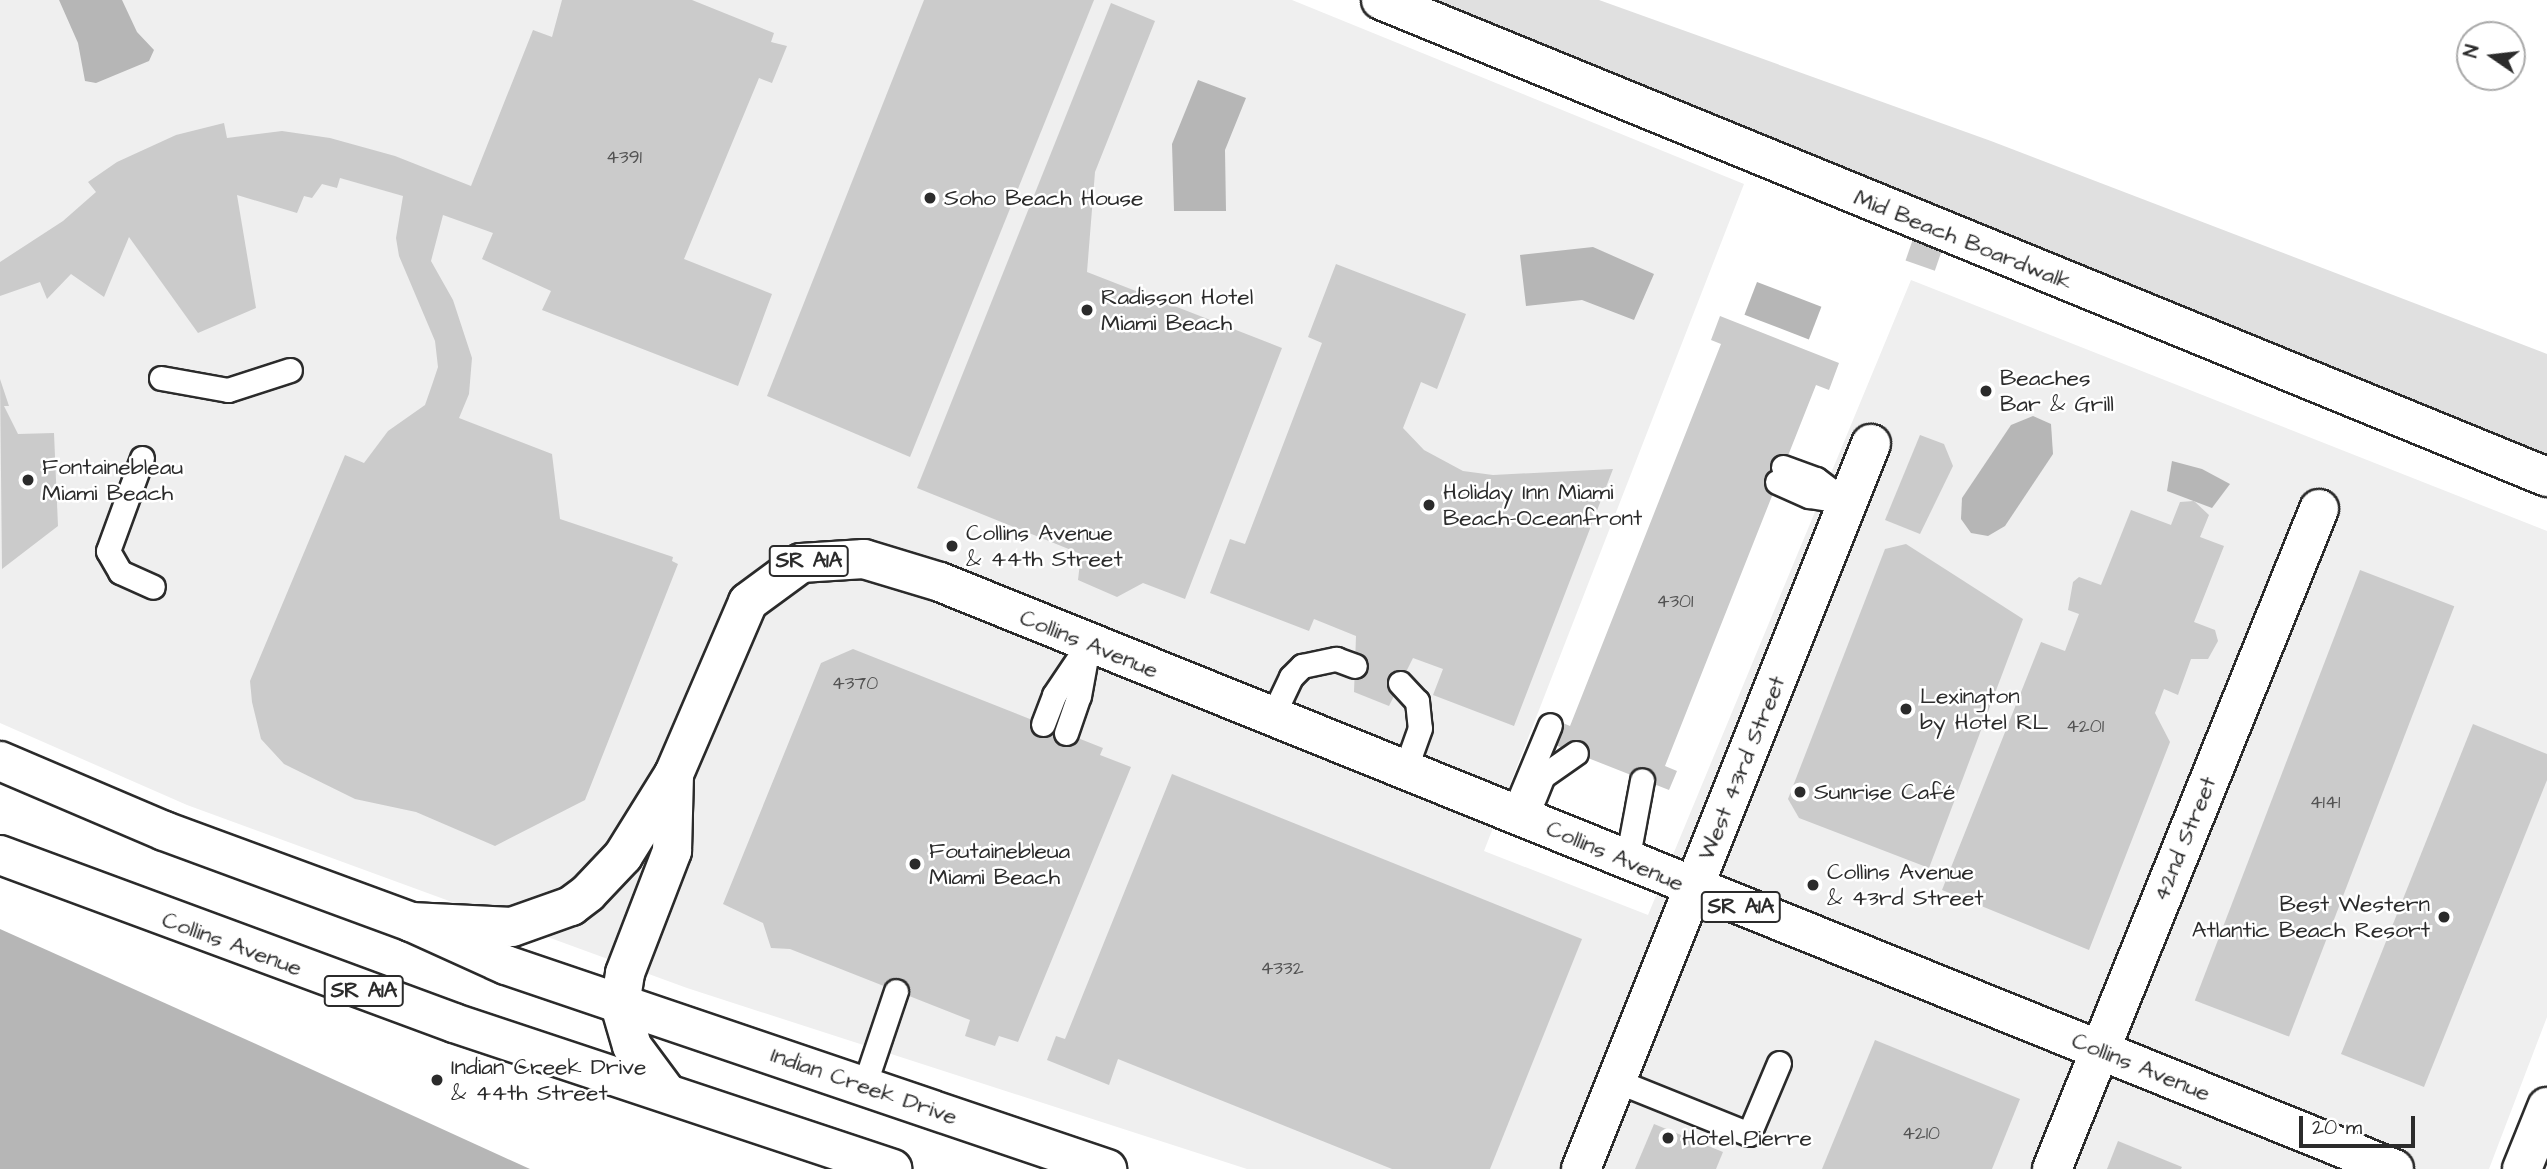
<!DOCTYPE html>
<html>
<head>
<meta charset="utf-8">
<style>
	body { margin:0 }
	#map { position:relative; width:2547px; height:1169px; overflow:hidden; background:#fff; font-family:"Architects Daughter",sans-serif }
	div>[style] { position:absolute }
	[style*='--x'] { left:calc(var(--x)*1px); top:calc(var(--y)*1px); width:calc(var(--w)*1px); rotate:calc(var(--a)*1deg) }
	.built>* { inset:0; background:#efefef }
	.green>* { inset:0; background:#e0e0e0 }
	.water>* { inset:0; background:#b6b6b6; transform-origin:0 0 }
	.building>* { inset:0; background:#cbcbcb; transform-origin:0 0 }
	.roads { filter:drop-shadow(2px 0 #2b2b2b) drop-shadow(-2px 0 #2b2b2b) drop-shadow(0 2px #2b2b2b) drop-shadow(0 -2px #2b2b2b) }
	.lane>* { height:23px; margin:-11.5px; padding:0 11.5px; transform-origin:11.5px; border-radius:11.5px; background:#fff }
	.street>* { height:38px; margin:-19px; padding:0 19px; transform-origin:19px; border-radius:19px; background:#fff }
	.primary>* { height:38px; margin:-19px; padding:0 19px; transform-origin:19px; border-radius:19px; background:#fff }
	.dots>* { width:19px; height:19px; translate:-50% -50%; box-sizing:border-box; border:4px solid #fff; border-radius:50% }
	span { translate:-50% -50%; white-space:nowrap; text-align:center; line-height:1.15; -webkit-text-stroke:5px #fff; paint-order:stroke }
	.number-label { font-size:19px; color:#535353 }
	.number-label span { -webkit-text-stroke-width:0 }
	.shield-label span { padding:2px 5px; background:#fff; border:2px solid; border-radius:5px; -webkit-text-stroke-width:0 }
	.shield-label { font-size:21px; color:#2b2b2b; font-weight:700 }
	.poi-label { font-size:23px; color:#2b2b2b }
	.left { translate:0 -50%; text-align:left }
	.right { translate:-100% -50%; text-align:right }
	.street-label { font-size:23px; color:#2b2b2b }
	.north { position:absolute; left:2456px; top:21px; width:70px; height:70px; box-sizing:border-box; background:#fff; border:2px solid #aaa; border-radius:50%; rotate:284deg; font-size:19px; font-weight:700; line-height:28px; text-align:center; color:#2b2b2b }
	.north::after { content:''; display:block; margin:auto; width:24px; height:32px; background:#2b2b2b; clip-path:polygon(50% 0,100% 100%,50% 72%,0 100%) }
	.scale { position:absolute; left:2299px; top:1116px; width:116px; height:32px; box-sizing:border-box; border:4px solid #2b2b2b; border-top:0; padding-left:9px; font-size:21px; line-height:24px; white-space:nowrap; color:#2b2b2b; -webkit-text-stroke:5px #fff; paint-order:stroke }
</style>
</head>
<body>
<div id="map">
	<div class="built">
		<i style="clip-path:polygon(0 0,1292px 0,1744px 184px,1484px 851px,1648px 915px,1911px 280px,2547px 531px,2547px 1017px,2489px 1169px,1247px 1169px,687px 988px,187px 805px,0 723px)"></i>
	</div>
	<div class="green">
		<i style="clip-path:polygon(1426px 0,1599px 0,1991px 141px,2547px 354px,2547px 460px)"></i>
	</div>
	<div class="water">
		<i style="clip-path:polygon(59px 0,122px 0,137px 32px,154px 50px,149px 61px,96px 83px,85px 81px,78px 43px)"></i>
		<i style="clip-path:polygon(1198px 80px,1246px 98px,1225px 150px,1226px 211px,1174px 211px,1172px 144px)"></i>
		<i style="clip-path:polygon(1593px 247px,1654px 274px,1634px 320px,1582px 300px,1526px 306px,1520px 255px)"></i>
		<i style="left:1757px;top:282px;width:69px;height:35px;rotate:21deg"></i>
		<i style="clip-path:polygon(2033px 416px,2051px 424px,2053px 454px,2005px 526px,1988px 536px,1971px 533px,1961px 519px,1962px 498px,2011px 425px)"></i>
		<i style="clip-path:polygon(2172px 461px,2202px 469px,2230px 484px,2212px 508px,2167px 491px)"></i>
		<i style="clip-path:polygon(0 929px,256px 1044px,530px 1169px,0 1169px)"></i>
	</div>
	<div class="building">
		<i style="clip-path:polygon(562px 0,692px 0,774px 33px,771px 42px,787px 46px,772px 83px,759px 78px,684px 259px,772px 294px,738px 386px,542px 310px,551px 291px,482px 259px,493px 233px,443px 215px,431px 261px,453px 300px,472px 358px,469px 394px,459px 418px,552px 454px,560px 519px,673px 557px,672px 561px,678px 564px,585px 800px,495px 846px,416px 812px,355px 799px,284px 764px,261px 739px,252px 702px,250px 681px,345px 455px,364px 463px,388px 431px,425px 405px,432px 385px,438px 367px,435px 341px,399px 256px,396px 238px,403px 196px,340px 178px,337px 188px,322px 184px,312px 198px,304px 196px,297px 213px,237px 195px,256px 308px,198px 333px,129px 237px,104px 297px,71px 274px,47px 299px,40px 282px,0 296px,0 262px,63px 221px,96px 192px,88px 182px,117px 162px,176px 135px,224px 123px,227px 138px,282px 131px,330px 138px,395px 156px,471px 186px,533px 30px,552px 37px)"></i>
		<i style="clip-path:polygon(924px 0,1094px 0,910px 457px,767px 396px)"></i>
		<i style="clip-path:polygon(1111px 3px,1155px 21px,1095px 172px,1087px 272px,1282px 348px,1185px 599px,1143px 583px,1117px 597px,1078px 580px,1081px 554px,917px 488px)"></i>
		<i style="left:1914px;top:236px;width:31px;height:26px;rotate:19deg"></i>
		<i style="clip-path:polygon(1336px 264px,1466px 314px,1437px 389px,1421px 382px,1403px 428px,1424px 450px,1463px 471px,1493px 475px,1613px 469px,1514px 726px,1433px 695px,1443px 669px,1413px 658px,1389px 706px,1354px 692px,1356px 636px,1314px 619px,1309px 631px,1210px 593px,1230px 539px,1245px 544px,1322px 343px,1308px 337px)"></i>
		<i style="clip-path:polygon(1720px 316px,1839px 363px,1829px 390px,1816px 385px,1665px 766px,1677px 771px,1669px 790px,1550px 743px,1558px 721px,1570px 726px,1721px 344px,1711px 340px)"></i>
		<i style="clip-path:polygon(0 379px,9px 406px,4px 406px,18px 434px,54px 433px,58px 526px,2px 569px)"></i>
		<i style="clip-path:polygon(1920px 435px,1944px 444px,1953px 466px,1920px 534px,1885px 520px)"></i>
		<i style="clip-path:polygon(2194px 501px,2209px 515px,2200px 537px,2224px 546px,2194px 622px,2215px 630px,2218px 641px,2208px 659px,2191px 659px,2178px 695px,2164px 689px,2155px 713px,2170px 742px,2089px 950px,1942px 890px,2041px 642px,2065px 651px,2079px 614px,2068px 610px,2073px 582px,2079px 577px,2101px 585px,2131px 510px,2171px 525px,2180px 502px)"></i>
		<i style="clip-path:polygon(1906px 544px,2023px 619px,1929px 868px,1799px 818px,1788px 799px,1885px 549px)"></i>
		<i style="left:2360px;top:570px;width:101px;height:461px;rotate:21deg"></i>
		<i style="clip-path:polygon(853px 649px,1103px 748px,1100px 755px,1131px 767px,1018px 1042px,999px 1036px,995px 1046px,965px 1036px,970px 1020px,790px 949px,771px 948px,763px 923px,723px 904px,821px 663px)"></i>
		<i style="clip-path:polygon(2473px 724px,2547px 754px,2547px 780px,2424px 1087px,2341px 1054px)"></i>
		<i style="clip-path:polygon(1172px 774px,1582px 939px,1490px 1169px,1392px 1169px,1118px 1059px,1109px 1085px,1047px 1060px,1056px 1036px,1065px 1039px)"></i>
		<i style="clip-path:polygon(1875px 1040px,2020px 1099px,1992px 1169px,1822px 1169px)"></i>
		<i style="clip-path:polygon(1654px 1124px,1723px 1152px,1716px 1169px,1635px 1169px)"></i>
		<i style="clip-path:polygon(2118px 1141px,2182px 1167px,2181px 1169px,2107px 1169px)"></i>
	</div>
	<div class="roads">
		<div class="lane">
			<i style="--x:161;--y:378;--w:68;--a:10.2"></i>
			<i style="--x:228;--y:390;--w:65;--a:-17.9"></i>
			<i style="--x:142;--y:458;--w:99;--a:110.1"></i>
			<i style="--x:108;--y:551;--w:24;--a:60"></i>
			<i style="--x:120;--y:572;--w:36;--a:24"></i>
			<i style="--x:1783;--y:467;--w:35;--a:20"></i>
			<i style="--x:1816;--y:479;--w:40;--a:37"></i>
			<i style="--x:1777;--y:482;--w:35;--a:24"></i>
			<i style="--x:1809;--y:496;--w:32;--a:9"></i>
			<i style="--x:1400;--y:683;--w:25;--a:47"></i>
			<i style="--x:1417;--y:701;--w:27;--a:84"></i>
			<i style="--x:1420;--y:728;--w:45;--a:109.7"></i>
			<i style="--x:1272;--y:717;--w:44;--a:-64.6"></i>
			<i style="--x:1291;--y:677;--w:16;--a:-45"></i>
			<i style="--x:1302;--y:666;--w:35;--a:-12"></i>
			<i style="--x:1336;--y:659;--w:20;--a:20"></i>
			<i style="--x:1043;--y:724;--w:31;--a:-69"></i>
			<i style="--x:1054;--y:695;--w:63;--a:-56.1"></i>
			<i style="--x:1066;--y:733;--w:39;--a:-71"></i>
			<i style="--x:1079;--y:696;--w:45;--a:-79.7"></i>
			<i style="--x:1534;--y:798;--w:24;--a:-68"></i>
			<i style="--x:1543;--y:776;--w:40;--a:-34.9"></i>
			<i style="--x:1513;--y:814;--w:96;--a:-67.4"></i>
			<i style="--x:1627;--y:861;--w:82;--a:-79.5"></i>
			<i style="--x:1617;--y:1081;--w:142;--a:21.9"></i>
			<i style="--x:1749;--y:1134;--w:77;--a:-67.1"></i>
			<i style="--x:864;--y:1086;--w:100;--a:-71.4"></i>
		</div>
		<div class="street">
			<i style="--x:1381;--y:0;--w:1260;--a:22.25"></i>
			<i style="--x:1581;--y:1169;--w:781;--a:-68.2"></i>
			<i style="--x:2052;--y:1169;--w:712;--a:-67.97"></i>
			<i style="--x:2522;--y:1169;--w:67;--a:-68"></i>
		</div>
		<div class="primary">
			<i style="--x:0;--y:761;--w:178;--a:23.1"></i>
			<i style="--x:164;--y:831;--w:263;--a:20.2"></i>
			<i style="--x:411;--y:922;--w:104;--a:24.4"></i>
			<i style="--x:506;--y:965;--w:635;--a:18.75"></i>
			<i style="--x:0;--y:855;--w:484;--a:20.3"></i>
			<i style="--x:454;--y:1023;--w:462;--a:18.4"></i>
			<i style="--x:411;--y:922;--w:101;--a:2.8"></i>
			<i style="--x:512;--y:927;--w:63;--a:-19.6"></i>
			<i style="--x:571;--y:906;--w:21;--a:-37"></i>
			<i style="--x:588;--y:893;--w:51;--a:-46.6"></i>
			<i style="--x:623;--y:856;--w:97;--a:-58.1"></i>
			<i style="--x:674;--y:774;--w:187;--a:-66.7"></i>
			<i style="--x:748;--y:602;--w:66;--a:-36.3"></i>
			<i style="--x:801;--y:563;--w:63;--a:-3.6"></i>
			<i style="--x:864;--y:559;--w:79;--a:16.8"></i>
			<i style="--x:940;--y:582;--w:1568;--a:21.98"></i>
			<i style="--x:666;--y:1092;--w:57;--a:-126.5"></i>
			<i style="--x:632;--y:1046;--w:43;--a:-106.3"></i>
			<i style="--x:620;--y:1005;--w:32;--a:-81"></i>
			<i style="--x:625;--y:973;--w:131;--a:-68.9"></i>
			<i style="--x:672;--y:851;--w:77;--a:-88.5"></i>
		</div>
	</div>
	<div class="dots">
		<i style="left:930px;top:198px;background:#2b2b2b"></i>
		<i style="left:1087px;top:310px;background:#2b2b2b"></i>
		<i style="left:1986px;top:391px;background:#2b2b2b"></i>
		<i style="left:28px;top:480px;background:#2b2b2b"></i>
		<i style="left:1429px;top:505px;background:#2b2b2b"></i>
		<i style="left:952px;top:546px;background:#2b2b2b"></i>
		<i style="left:1906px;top:709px;background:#2b2b2b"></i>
		<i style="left:1800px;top:792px;background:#2b2b2b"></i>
		<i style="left:915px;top:864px;background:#2b2b2b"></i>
		<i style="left:1813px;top:885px;background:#2b2b2b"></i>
		<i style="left:2444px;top:917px;background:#2b2b2b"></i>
		<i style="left:437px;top:1080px;background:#2b2b2b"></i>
		<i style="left:1668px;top:1138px;background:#2b2b2b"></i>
	</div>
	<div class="number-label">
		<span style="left:624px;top:158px">4391</span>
		<span style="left:1675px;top:602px">4301</span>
		<span style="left:855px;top:684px">4370</span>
		<span style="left:2085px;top:727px">4201</span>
		<span style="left:2325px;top:803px">4141</span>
		<span style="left:1282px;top:969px">4332</span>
		<span style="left:1921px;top:1134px">4210</span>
	</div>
	<div class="shield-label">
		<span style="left:809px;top:561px">SR A1A</span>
		<span style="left:1741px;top:907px">SR A1A</span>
		<span style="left:364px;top:991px">SR A1A</span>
	</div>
	<div class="poi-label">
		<span class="left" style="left:944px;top:198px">Soho Beach House</span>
		<span class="left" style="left:1101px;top:310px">Radisson Hotel<br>Miami Beach</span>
		<span class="left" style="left:2000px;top:391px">Beaches<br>Bar &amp; Grill</span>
		<span class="left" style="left:42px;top:480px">Fontainebleau<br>Miami Beach</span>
		<span class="left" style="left:1443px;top:505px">Holiday Inn Miami<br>Beach-Oceanfront</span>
		<span class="left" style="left:966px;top:546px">Collins Avenue<br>&amp; 44th Street</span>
		<span class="left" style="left:1920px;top:709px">Lexington<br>by Hotel RL</span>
		<span class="left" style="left:1814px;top:792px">Sunrise Café</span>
		<span class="left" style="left:929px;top:864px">Foutainebleua<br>Miami Beach</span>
		<span class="left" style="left:1827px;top:885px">Collins Avenue<br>&amp; 43rd Street</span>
		<span class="right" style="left:2430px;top:917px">Best Western<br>Atlantic Beach Resort</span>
		<span class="left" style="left:451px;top:1080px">Indian Creek Drive<br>&amp; 44th Street</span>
		<span class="left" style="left:1682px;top:1138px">Hotel Pierre</span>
	</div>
	<div class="street-label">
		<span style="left:1963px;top:240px;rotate:22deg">Mid Beach Boardwalk</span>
		<span style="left:1089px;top:644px;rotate:22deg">Collins Avenue</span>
		<span style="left:1742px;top:768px;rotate:-68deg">West 43rd Street</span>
		<span style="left:2185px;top:839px;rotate:-68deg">42nd Street</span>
		<span style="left:1615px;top:856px;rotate:23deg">Collins Avenue</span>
		<span style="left:232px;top:944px;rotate:20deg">Collins Avenue</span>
		<span style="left:2141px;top:1067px;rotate:22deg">Collins Avenue</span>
		<span style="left:864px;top:1086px;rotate:19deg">Indian Creek Drive</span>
	</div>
	<div class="north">N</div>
	<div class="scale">20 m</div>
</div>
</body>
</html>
